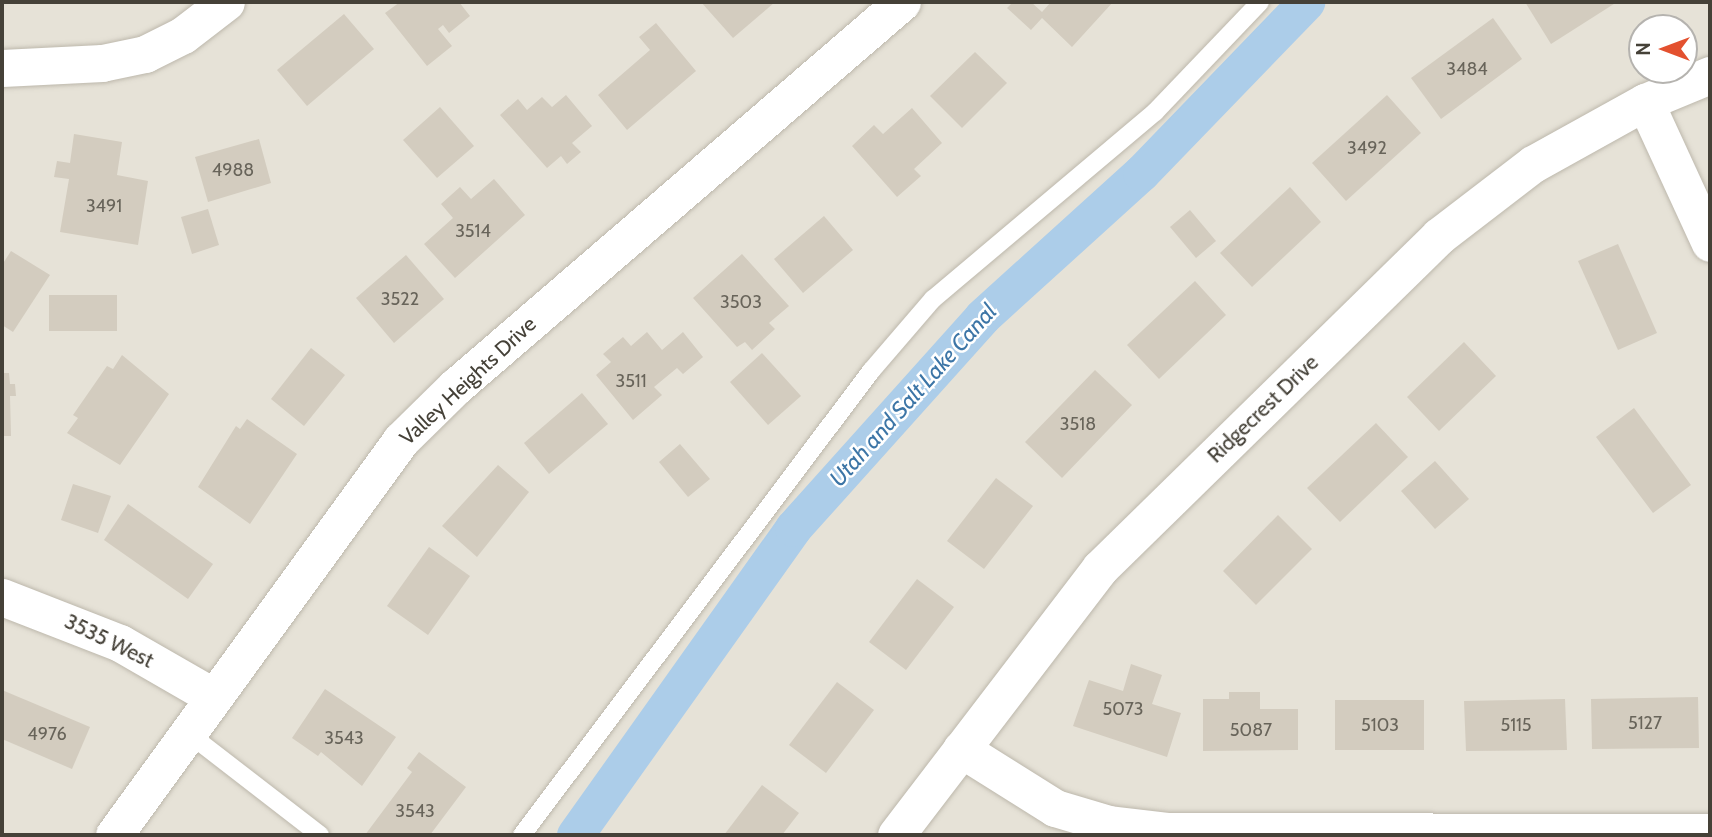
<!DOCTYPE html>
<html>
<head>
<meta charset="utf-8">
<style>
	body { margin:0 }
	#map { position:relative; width:1712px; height:837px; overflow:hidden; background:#f3f0e9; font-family:Cabin,sans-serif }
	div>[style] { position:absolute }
	.residential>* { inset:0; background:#e6e2d7 }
	.canal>* { height:37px; margin:-18.5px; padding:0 18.5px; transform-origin:18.5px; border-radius:18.5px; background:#accde9 }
	.building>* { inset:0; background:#d3ccbf }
	.roads { filter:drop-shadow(0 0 2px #bdb8ac) drop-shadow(0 0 2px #bdb8ac) }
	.lane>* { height:18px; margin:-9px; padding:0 9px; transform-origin:9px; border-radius:9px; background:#fff }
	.street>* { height:37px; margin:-18.5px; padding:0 18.5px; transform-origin:18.5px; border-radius:18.5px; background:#fff }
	span { translate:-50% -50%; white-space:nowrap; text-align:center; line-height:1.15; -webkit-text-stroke:5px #fff; paint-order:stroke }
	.number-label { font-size:18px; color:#68645a }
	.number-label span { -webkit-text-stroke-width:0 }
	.street-label { font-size:21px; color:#454138 }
	.water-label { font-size:23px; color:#3c75a6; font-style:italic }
	.frame { position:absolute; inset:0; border:4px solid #454138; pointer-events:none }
	.north { position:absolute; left:1628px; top:14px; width:70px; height:70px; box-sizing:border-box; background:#fff; border:2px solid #b5b3af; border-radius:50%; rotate:270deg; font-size:19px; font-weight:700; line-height:28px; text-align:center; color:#454138 }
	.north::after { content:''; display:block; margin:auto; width:24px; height:32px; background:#e3512f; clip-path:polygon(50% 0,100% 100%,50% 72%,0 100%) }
</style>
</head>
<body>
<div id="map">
	<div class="residential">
		<div style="clip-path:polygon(evenodd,2px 2px,1710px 2px,1710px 835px,2px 835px,2px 2px,1642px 28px,1684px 28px,1684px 70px,1642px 70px,1642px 28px)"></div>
	</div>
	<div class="canal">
		<div style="left:575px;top:835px;width:377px;rotate:-54.6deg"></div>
		<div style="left:793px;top:528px;width:283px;rotate:-48.1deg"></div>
		<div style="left:982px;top:317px;width:215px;rotate:-42.2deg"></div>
		<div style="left:1141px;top:173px;width:238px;rotate:-46deg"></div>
	</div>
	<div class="building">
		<div style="clip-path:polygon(400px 2px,459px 2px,470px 16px,449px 33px,443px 25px,438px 29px,452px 46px,427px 66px,385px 13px)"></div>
		<div style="clip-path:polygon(701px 2px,775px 2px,733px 38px)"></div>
		<div style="clip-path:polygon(1013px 2px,1031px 2px,1042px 12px,1051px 2px,1113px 2px,1072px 47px,1042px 18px,1031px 30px,1007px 8px)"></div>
		<div style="clip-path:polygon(1525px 2px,1617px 2px,1551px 44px)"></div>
		<div style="clip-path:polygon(344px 14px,374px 49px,307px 106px,277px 70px)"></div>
		<div style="clip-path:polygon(1493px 18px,1522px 59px,1441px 119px,1411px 78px)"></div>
		<div style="clip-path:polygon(656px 23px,696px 71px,627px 130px,598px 95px,650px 50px,639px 37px)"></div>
		<div style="clip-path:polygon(975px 52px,1007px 83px,962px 128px,930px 96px)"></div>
		<div style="clip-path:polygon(566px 95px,592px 126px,572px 143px,581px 152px,567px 164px,561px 156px,547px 168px,500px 115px,518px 99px,527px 110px,542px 97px,552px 107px)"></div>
		<div style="clip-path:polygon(1387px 95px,1421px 133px,1346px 201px,1312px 163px)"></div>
		<div style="clip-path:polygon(440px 107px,474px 146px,437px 178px,403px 140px)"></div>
		<div style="clip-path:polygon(912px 108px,942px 143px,914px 169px,921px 176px,897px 197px,852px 146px,874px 125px,883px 134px)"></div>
		<div style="clip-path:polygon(74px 134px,122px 142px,117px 175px,148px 181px,138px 245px,60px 232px,69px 179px,54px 177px,57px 161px,70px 163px)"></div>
		<div style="clip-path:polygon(259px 139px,271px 183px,208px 202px,195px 157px)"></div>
		<div style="clip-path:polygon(494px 179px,525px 215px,455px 278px,424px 244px,453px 218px,441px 204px,460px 187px,471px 199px)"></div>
		<div style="clip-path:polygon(1290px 187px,1321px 222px,1252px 287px,1220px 253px)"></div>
		<div style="clip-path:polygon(208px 209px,219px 245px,192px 254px,181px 217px)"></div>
		<div style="clip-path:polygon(1190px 210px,1216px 241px,1196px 258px,1170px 227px)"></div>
		<div style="clip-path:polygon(824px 216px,853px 250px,803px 293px,774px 259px)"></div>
		<div style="clip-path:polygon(1618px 244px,1657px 333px,1618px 350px,1578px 261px)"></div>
		<div style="clip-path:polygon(11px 251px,50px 275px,13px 332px,2px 325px,2px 265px)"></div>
		<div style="clip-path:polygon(742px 254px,789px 306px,769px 323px,775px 329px,752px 350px,745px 342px,737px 347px,693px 298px)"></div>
		<div style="clip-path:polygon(406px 255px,444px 299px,394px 343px,356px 298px)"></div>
		<div style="clip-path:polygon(1195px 281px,1226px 315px,1159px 379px,1127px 345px)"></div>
		<div style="clip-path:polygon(49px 295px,117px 295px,117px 331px,49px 331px)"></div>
		<div style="clip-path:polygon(647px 332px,662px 350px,683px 332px,703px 357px,683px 374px,677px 368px,654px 387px,662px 395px,633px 420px,596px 375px,611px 362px,603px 354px,623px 337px,631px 346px)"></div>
		<div style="clip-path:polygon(1464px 342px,1496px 376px,1439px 431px,1407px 397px)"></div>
		<div style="clip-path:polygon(311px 348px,345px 375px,304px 426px,271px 399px)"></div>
		<div style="clip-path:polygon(762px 353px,801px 396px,768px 425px,730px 382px)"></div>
		<div style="clip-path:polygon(122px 355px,169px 394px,120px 465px,67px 433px,78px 418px,73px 415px,107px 366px,113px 369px)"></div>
		<div style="clip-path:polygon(1095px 370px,1132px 405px,1062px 478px,1025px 442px)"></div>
		<div style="clip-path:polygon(2px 373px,9px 373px,10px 384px,15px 384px,16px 396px,10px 396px,11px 436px,2px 436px)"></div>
		<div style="clip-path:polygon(582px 393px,608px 424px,549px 474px,524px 443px)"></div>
		<div style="clip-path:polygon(1634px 408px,1691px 485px,1653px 513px,1596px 437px)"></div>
		<div style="clip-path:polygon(247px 419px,297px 454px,250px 524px,198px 487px,236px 426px,240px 429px)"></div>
		<div style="clip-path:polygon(1376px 423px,1408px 457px,1340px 522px,1307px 488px)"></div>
		<div style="clip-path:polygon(680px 444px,710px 479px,688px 497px,659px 462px)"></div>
		<div style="clip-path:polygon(1435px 461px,1469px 499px,1435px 529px,1401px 491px)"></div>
		<div style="clip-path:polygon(498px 465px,529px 492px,477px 557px,442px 526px)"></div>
		<div style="clip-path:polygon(996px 478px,1033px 506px,984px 569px,947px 541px)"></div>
		<div style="clip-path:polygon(73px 484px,111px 496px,98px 533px,61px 520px)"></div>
		<div style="clip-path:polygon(128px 504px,213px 564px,188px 599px,104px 540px)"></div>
		<div style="clip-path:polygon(1278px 515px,1312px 549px,1256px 605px,1223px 571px)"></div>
		<div style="clip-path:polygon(429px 547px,470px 576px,428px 635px,387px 606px)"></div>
		<div style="clip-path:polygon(917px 579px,954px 607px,906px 670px,869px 642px)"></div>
		<div style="clip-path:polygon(1131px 664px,1162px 675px,1152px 704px,1181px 713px,1167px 757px,1073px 726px,1089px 680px,1123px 691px)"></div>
		<div style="clip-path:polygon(837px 682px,874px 710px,826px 773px,789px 745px)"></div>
		<div style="clip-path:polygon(325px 689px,396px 737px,362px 786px,321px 752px,318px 756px,292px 738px)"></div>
		<div style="clip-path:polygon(2px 690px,90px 727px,72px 769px,2px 739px)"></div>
		<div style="clip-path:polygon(1229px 692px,1260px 692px,1260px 709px,1298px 709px,1298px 750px,1203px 751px,1203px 699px,1229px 699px)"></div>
		<div style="clip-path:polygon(1698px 697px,1699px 748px,1592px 749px,1591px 699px)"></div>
		<div style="clip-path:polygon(1565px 699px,1567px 750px,1466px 751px,1464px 701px)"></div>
		<div style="clip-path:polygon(1335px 700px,1424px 700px,1424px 750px,1335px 750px)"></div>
		<div style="clip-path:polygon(419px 752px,466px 787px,430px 835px,365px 835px,412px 772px,407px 768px)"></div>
		<div style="clip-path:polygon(762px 785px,799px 813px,782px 835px,724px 835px)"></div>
	</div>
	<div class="roads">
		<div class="lane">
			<div style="left:188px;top:733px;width:167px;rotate:37.7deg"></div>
			<div style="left:522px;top:835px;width:581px;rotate:-53.05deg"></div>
			<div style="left:871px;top:371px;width:95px;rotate:-49.3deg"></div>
			<div style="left:933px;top:299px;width:290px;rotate:-40.1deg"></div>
			<div style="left:1155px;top:112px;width:152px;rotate:-46.3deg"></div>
		</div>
		<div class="street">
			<div style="left:2px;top:68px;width:100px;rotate:-2.9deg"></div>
			<div style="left:102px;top:63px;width:44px;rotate:-11.8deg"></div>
			<div style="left:145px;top:54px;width:42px;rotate:-26.6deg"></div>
			<div style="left:183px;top:35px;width:54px;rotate:-37.5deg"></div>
			<div style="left:1645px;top:102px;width:155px;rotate:65.3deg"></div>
			<div style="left:2px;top:597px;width:127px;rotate:21.3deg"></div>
			<div style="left:120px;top:643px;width:106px;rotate:29.9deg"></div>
			<div style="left:961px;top:749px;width:111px;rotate:32.1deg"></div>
			<div style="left:1055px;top:808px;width:56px;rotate:16.5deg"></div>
			<div style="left:1109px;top:824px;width:58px;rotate:6.9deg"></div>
			<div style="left:1167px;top:831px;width:543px;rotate:0.11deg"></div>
			<div style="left:114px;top:835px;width:488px;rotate:-54deg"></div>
			<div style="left:401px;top:440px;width:76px;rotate:-44.5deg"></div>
			<div style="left:455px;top:387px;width:590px;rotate:-40.74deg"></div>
			<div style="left:896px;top:835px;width:336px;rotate:-52.6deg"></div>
			<div style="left:1100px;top:568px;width:474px;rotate:-44.4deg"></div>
			<div style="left:1439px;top:236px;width:118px;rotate:-37.5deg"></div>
			<div style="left:1533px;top:164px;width:128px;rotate:-29deg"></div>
			<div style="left:1645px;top:102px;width:70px;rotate:-22.6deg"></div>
		</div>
	</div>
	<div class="number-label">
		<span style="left:1467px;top:69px">3484</span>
		<span style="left:1367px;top:148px">3492</span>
		<span style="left:233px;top:170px">4988</span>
		<span style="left:104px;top:206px">3491</span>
		<span style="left:473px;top:231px">3514</span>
		<span style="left:400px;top:299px">3522</span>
		<span style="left:741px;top:302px">3503</span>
		<span style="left:631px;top:381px">3511</span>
		<span style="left:1078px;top:424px">3518</span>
		<span style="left:1123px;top:709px">5073</span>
		<span style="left:1645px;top:723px">5127</span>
		<span style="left:1380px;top:725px">5103</span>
		<span style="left:1516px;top:725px">5115</span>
		<span style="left:1251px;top:730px">5087</span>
		<span style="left:47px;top:734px">4976</span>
		<span style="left:344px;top:738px">3543</span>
		<span style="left:415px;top:811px">3543</span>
	</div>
	<div class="street-label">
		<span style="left:468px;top:381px;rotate:-43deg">Valley Heights Drive</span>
		<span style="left:1263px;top:409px;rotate:-44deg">Ridgecrest Drive</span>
		<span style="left:109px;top:641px;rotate:26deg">3535 West</span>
	</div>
	<div class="water-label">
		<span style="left:913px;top:395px;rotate:-48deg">Utah and Salt Lake Canal</span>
	</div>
	<div class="frame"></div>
	<div class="north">N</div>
</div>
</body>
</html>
